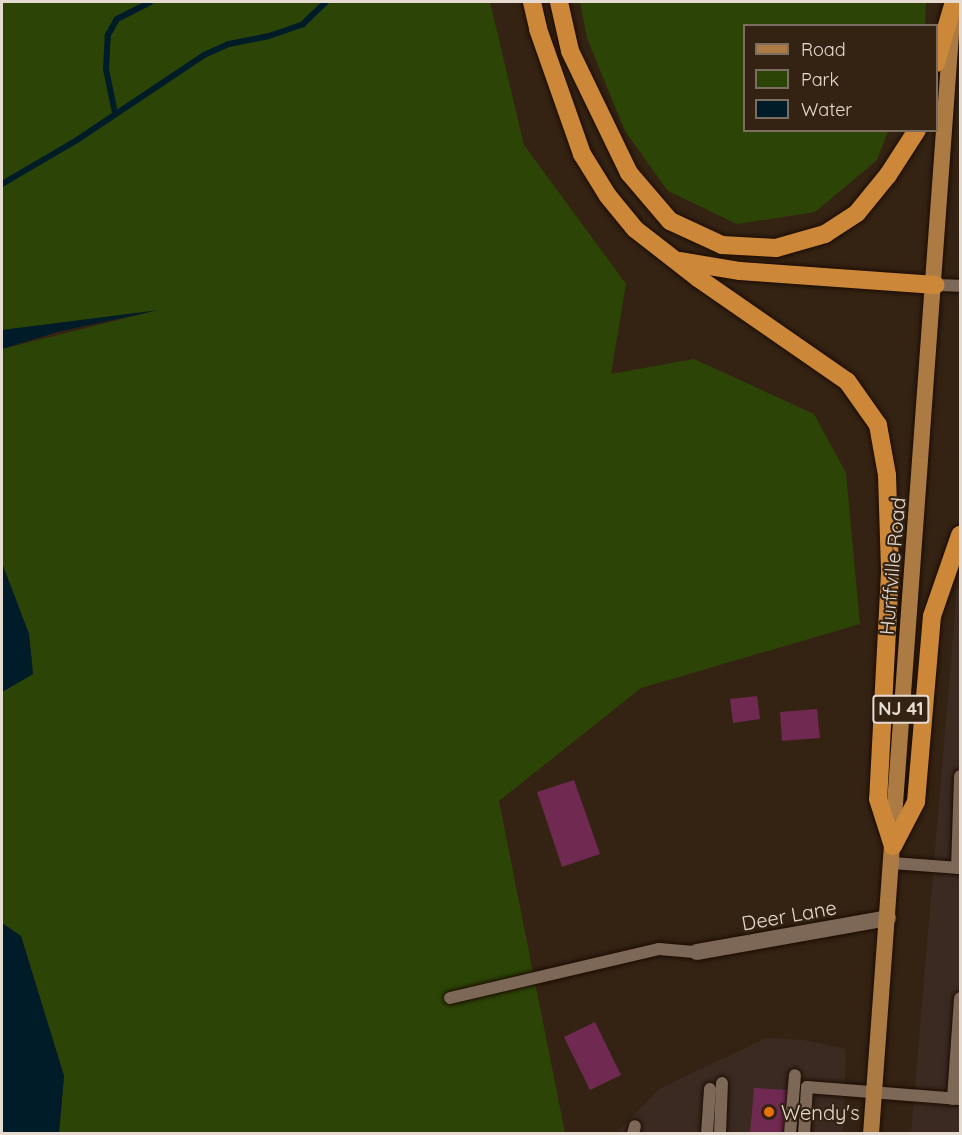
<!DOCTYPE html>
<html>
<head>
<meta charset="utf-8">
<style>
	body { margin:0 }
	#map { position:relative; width:962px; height:1135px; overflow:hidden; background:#342313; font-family:Quicksand,sans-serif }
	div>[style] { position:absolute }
	.commercial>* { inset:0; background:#3b2a21 }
	.green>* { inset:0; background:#2c4506 }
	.water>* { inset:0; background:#001c28 }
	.stream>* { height:6px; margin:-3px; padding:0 3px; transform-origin:3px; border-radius:3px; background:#001c28 }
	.building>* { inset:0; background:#702951 }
	.roads { filter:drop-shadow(0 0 2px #1b0c01) drop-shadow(0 0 2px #1b0c01) }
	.service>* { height:12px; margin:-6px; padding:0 6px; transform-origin:6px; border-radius:6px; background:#7d6857 }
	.minor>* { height:16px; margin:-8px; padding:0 8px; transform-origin:8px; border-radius:8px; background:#7d6857 }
	.primary>* { height:16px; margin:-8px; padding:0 8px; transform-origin:8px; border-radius:8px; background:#ac7b44 }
	.motorway>* { height:18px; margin:-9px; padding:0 9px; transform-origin:9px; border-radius:9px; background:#cc8838 }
	.dots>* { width:16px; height:16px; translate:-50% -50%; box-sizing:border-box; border:3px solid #342313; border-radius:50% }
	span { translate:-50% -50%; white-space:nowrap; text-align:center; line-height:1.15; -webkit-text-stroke:4.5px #342313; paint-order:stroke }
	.shield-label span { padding:2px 4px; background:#342313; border:2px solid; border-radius:4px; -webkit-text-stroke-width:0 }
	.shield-label { font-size:18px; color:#e6dbd1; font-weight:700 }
	.street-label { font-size:20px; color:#e6dbd1 }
	.poi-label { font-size:20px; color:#e6dbd1 }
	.left { translate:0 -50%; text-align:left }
	.frame { position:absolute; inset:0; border:3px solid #e6dbd1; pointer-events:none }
	.legend { position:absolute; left:743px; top:24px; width:195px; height:108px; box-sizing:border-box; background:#342313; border:2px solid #7b6d5f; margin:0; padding:8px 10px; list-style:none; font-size:18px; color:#e6dbd1 }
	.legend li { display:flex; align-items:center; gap:12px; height:30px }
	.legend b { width:30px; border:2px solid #7b6d5f }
</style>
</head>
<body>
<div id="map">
	<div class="commercial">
		<div style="clip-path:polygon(960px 584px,960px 1133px,911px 1134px,957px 590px)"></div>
		<div style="clip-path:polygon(766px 1038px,804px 1040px,846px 1049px,843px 1133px,615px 1134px,659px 1089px)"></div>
	</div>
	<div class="green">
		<div style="clip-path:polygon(2px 2px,490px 2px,524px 145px,626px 284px,611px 374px,694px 359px,814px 414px,846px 473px,860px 624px,641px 688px,499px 801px,565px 1133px,59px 1133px,64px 1076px,21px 936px,2px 923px,2px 692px,33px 674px,29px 634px,2px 563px,2px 349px,150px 312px,2px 330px)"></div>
		<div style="clip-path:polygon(580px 2px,926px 2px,925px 25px,744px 26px,744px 130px,888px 131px,877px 160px,815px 212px,737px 224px,668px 191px,625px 131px,587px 38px)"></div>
	</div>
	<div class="water">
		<div style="clip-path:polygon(159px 310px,57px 332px,2px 349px,2px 330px)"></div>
		<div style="clip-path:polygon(2px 563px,29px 634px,33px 674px,2px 692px)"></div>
		<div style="clip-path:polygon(2px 923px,21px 936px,64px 1076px,59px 1133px,2px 1133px)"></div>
	</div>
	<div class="stream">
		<div style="left:115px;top:113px;width:45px;rotate:-101.6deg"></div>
		<div style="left:106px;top:69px;width:34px;rotate:-87deg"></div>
		<div style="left:108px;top:35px;width:18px;rotate:-61deg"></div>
		<div style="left:117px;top:19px;width:37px;rotate:-27deg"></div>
		<div style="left:2px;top:184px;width:87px;rotate:-30.4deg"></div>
		<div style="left:77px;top:140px;width:153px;rotate:-33.8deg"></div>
		<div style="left:204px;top:55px;width:27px;rotate:-24deg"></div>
		<div style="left:229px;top:44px;width:41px;rotate:-11.3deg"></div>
		<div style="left:269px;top:36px;width:36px;rotate:-19deg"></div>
		<div style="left:303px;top:24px;width:32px;rotate:-44deg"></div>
	</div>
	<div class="building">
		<div style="clip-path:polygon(757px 696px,760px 719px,733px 723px,730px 699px)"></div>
		<div style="clip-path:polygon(817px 709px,820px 738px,782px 741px,780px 712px)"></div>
		<div style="clip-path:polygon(574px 780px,600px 854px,562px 867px,537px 792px)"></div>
		<div style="clip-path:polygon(595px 1022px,621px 1075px,590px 1090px,564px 1037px)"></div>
		<div style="clip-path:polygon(754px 1088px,789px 1090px,786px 1134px,750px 1134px)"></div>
	</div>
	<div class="roads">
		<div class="service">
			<div style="left:935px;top:285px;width:25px;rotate:2deg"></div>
			<div style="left:892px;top:863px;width:68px;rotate:4.2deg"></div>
			<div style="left:957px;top:868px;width:92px;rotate:-88.1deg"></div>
			<div style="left:450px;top:998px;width:215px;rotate:-13.2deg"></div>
			<div style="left:659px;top:949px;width:38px;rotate:5deg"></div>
			<div style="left:953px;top:1099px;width:101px;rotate:-86deg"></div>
			<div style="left:633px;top:1134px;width:8px;rotate:-76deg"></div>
			<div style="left:707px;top:1134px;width:45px;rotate:-86.2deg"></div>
			<div style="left:720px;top:1134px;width:51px;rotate:-87.8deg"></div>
			<div style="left:790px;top:1134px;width:59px;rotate:-85.2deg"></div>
			<div style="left:804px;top:1134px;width:47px;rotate:-86.3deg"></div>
			<div style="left:807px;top:1087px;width:153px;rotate:4.5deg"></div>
		</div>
		<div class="minor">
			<div style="left:697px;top:952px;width:194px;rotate:-10.1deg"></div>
		</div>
		<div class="primary">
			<div style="left:871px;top:1134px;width:1116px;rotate:-85.84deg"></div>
		</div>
		<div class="motorway">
			<div style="left:532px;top:2px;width:28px;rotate:77deg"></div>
			<div style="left:538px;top:29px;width:133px;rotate:70.6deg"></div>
			<div style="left:582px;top:154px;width:49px;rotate:58.2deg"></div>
			<div style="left:608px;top:196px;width:43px;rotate:50.7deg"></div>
			<div style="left:635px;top:229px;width:80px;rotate:37.9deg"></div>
			<div style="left:698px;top:278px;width:181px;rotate:34.7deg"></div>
			<div style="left:847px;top:381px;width:54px;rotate:54.8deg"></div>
			<div style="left:878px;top:425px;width:51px;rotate:79.8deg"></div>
			<div style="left:887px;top:475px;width:98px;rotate:88.2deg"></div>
			<div style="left:890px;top:573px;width:226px;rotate:93deg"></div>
			<div style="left:878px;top:799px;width:49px;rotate:72.3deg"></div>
			<div style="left:559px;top:2px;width:50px;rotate:77.3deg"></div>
			<div style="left:570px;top:51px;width:136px;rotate:64.2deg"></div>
			<div style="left:629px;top:173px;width:63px;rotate:49.5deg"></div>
			<div style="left:670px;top:221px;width:57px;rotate:24.8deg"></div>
			<div style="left:722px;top:245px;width:54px;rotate:3.2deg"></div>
			<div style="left:776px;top:248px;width:51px;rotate:-15.9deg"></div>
			<div style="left:825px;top:234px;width:38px;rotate:-33deg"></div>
			<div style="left:857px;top:213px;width:49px;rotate:-50.8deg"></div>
			<div style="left:888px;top:175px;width:54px;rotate:-57.2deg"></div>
			<div style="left:936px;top:63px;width:60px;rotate:-73.7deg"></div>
			<div style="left:679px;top:261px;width:62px;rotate:9.3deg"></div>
			<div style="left:740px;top:271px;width:196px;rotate:4.1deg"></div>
			<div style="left:893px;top:846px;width:50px;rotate:-62.4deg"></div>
			<div style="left:916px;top:802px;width:187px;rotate:-85.1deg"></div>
			<div style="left:932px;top:616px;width:86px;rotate:-70.9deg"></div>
		</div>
	</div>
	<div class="dots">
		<div style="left:769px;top:1112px;background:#e8710a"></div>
	</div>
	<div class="shield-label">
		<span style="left:901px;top:709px">NJ 41</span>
	</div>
	<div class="street-label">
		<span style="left:892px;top:566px;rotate:-85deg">Hurffville Road</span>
		<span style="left:789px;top:915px;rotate:-10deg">Deer Lane</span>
	</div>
	<div class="poi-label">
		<span class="left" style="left:781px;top:1112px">Wendy's</span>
	</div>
	<div class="frame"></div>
	<ul class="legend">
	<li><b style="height:8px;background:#ac7b44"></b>Road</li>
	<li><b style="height:16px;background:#2c4506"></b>Park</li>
	<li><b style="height:16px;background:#001c28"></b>Water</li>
	</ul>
</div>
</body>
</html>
